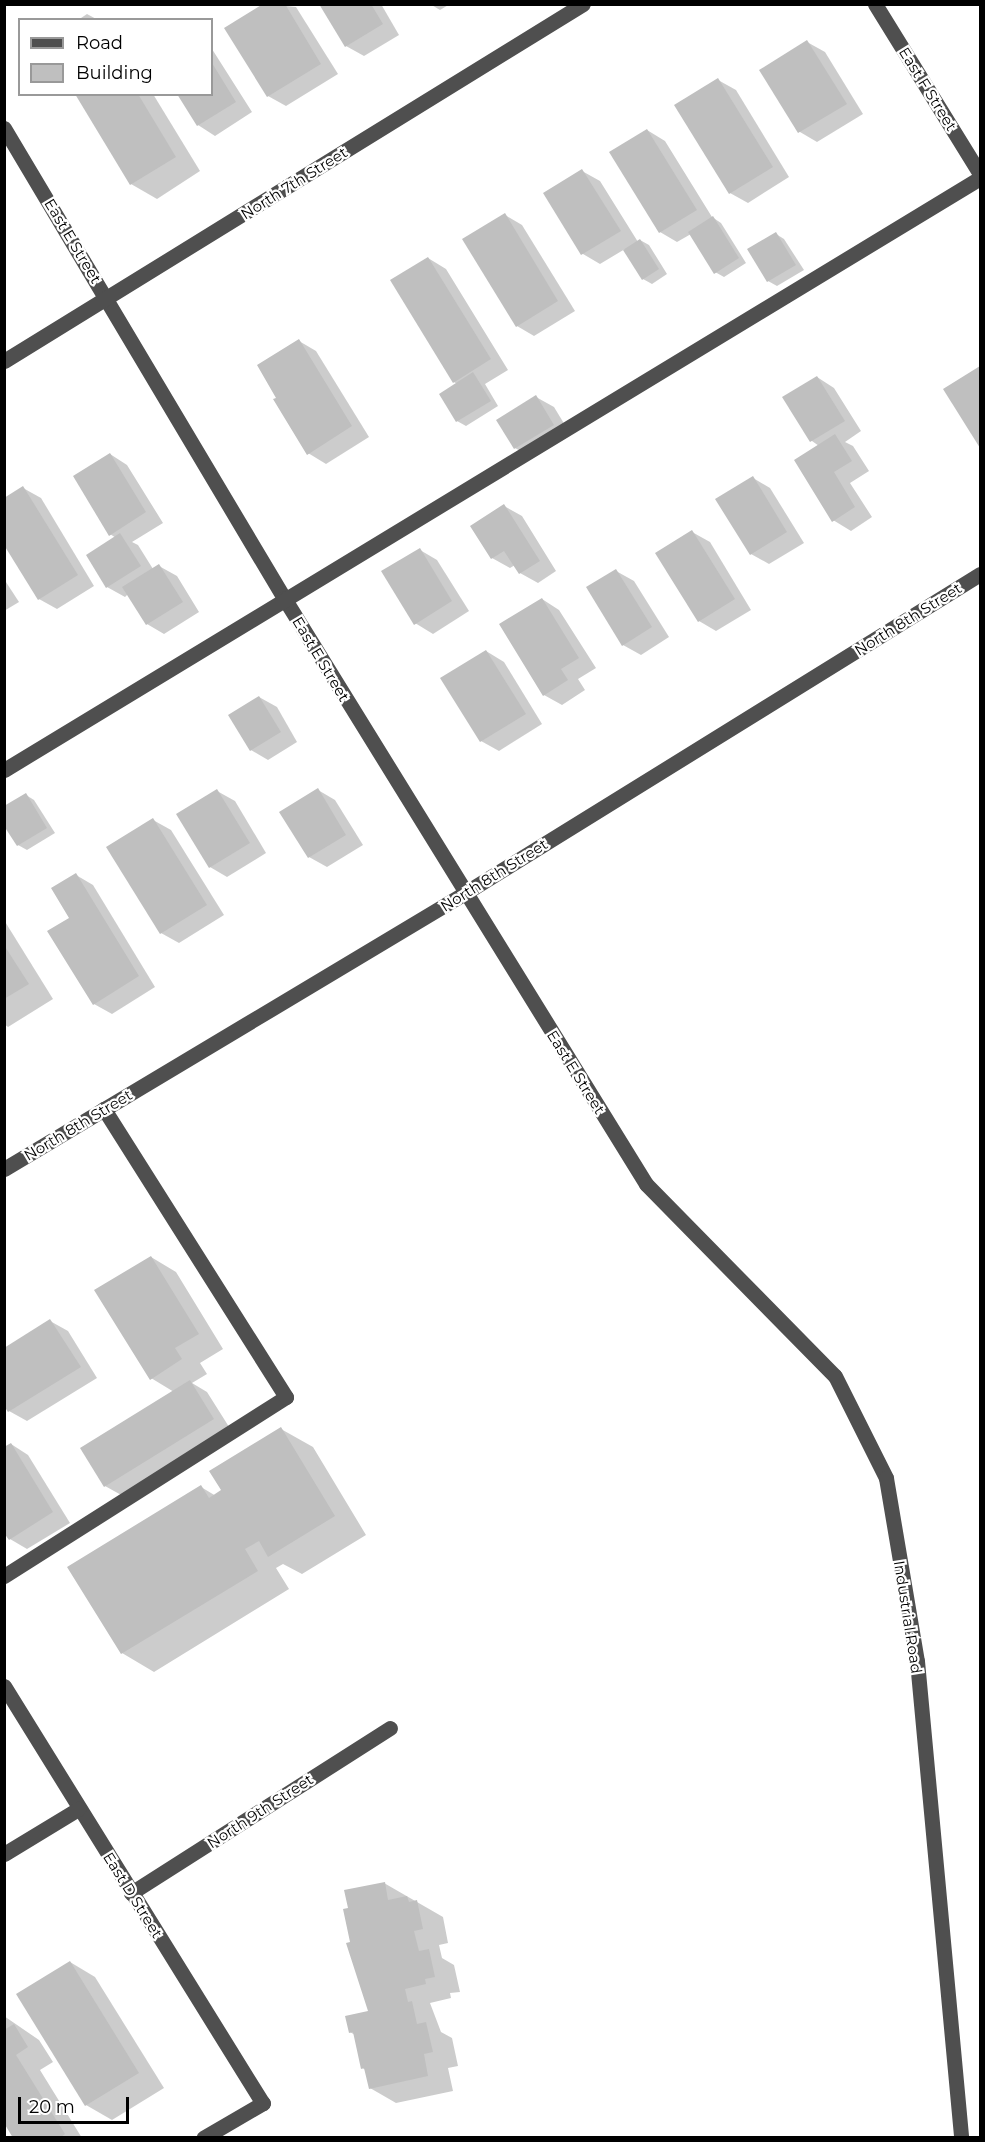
<!DOCTYPE html>
<html>
<head>
<meta charset="utf-8">
<style>
	body { margin:0 }
	#map { position:relative; width:985px; height:2142px; overflow:hidden; background:#fff; font-family:Montserrat,sans-serif }
	div>[style] { position:absolute }
	.shadow>* { inset:0; background:#0003 }
	.building>* { inset:0; background:#bfbfbf }
	.minor>* { height:15px; margin:-7.5px; padding:0 7.5px; transform-origin:7.5px; border-radius:7.5px; background:#4f4f4f }
	span { translate:-50% -50%; white-space:nowrap; text-align:center; line-height:1.15; -webkit-text-stroke:4.5px #fff; paint-order:stroke }
	.street-label { font-size:15px; color:#000 }
	.frame { position:absolute; inset:0; border:6px solid #000; pointer-events:none }
	.legend { position:absolute; left:18px; top:18px; width:195px; height:78px; box-sizing:border-box; background:#fff; border:2px solid #999; margin:0; padding:8px 10px; list-style:none; font-size:18px; color:#000 }
	.legend li { display:flex; align-items:center; gap:12px; height:30px }
	.legend b { width:30px; border:2px solid #999 }
	.scale { position:absolute; left:18px; top:2097px; width:111px; height:27px; box-sizing:border-box; border:3px solid #000; border-top:0; padding-left:8px; font-size:18px; line-height:21px; white-space:nowrap; color:#000; -webkit-text-stroke:4px #fff; paint-order:stroke }
</style>
</head>
<body>
<div id="map">
	<div class="shadow">
		<div style="clip-path:polygon(266px 4px,296px 7px,338px 74px,286px 106px,268px 96px)"></div>
		<div style="clip-path:polygon(320px 4px,381px 4px,399px 35px,364px 56px,346px 46px)"></div>
		<div style="clip-path:polygon(430px 4px,450px 4px,440px 10px)"></div>
		<div style="clip-path:polygon(87px 14px,98px 20px,78px 20px)"></div>
		<div style="clip-path:polygon(807px 42px,825px 52px,863px 114px,817px 142px,800px 132px,761px 71px)"></div>
		<div style="clip-path:polygon(212px 49px,252px 112px,215px 136px,198px 125px,212px 94px)"></div>
		<div style="clip-path:polygon(718px 80px,736px 90px,789px 177px,748px 203px,730px 193px)"></div>
		<div style="clip-path:polygon(76px 94px,153px 94px,200px 171px,157px 199px,131px 184px)"></div>
		<div style="clip-path:polygon(647px 130px,665px 141px,712px 217px,721px 223px,746px 263px,724px 277px,715px 272px,691px 234px,677px 242px,660px 232px)"></div>
		<div style="clip-path:polygon(582px 171px,600px 181px,638px 242px,640px 240px,649px 245px,667px 274px,652px 284px,643px 279px,625px 249px,600px 264px,583px 254px,545px 194px)"></div>
		<div style="clip-path:polygon(505px 215px,522px 225px,575px 311px,534px 336px,517px 326px)"></div>
		<div style="clip-path:polygon(776px 234px,784px 239px,804px 270px,777px 286px,768px 281px)"></div>
		<div style="clip-path:polygon(428px 258px,446px 269px,508px 370px,485px 384px,498px 406px,466px 426px,457px 421px,441px 394px,457px 384px,454px 382px)"></div>
		<div style="clip-path:polygon(299px 341px,316px 351px,369px 437px,326px 464px,308px 453px,278px 398px)"></div>
		<div style="clip-path:polygon(980px 368px,980px 446px,946px 390px)"></div>
		<div style="clip-path:polygon(817px 377px,834px 388px,861px 431px,845px 442px,853px 446px,869px 471px,850px 483px,872px 517px,851px 531px,833px 520px,819px 446px,812px 441px,784px 397px)"></div>
		<div style="clip-path:polygon(536px 397px,554px 407px,571px 435px,533px 458px,515px 448px)"></div>
		<div style="clip-path:polygon(110px 454px,127px 465px,163px 523px,132px 542px,138px 545px,153px 569px,159px 566px,177px 576px,199px 612px,164px 634px,147px 624px,128px 594px,125px 597px,107px 587px,116px 538px,110px 534px)"></div>
		<div style="clip-path:polygon(753px 478px,770px 488px,804px 543px,769px 564px,751px 554px)"></div>
		<div style="clip-path:polygon(23px 488px,41px 498px,94px 586px,57px 609px,39px 599px)"></div>
		<div style="clip-path:polygon(504px 506px,522px 516px,556px 571px,538px 583px,520px 573px,515px 565px,510px 568px,492px 558px)"></div>
		<div style="clip-path:polygon(692px 532px,710px 542px,751px 610px,716px 631px,699px 621px)"></div>
		<div style="clip-path:polygon(420px 550px,437px 560px,469px 611px,433px 634px,415px 623px)"></div>
		<div style="clip-path:polygon(616px 571px,634px 581px,669px 637px,641px 655px,623px 645px)"></div>
		<div style="clip-path:polygon(4px 579px,19px 602px,4px 611px)"></div>
		<div style="clip-path:polygon(542px 599px,559px 610px,596px 668px,578px 679px,585px 690px,562px 705px,544px 695px)"></div>
		<div style="clip-path:polygon(486px 651px,504px 662px,542px 724px,499px 751px,481px 741px)"></div>
		<div style="clip-path:polygon(259px 697px,277px 707px,297px 742px,268px 760px,251px 750px)"></div>
		<div style="clip-path:polygon(318px 790px,335px 800px,363px 845px,327px 867px,309px 857px,281px 812px)"></div>
		<div style="clip-path:polygon(217px 791px,235px 801px,266px 853px,227px 877px,210px 867px)"></div>
		<div style="clip-path:polygon(26px 795px,34px 800px,55px 833px,27px 850px,18px 845px)"></div>
		<div style="clip-path:polygon(153px 820px,171px 830px,224px 915px,179px 943px,161px 933px)"></div>
		<div style="clip-path:polygon(76px 875px,93px 885px,155px 987px,112px 1014px,94px 1004px)"></div>
		<div style="clip-path:polygon(4px 920px,53px 999px,8px 1027px,4px 1024px)"></div>
		<div style="clip-path:polygon(151px 1257px,176px 1272px,223px 1349px,200px 1363px,207px 1374px,192px 1383px,207px 1392px,231px 1430px,123px 1496px,105px 1486px,174px 1392px,151px 1378px)"></div>
		<div style="clip-path:polygon(50px 1321px,68px 1331px,97px 1378px,27px 1421px,9px 1411px)"></div>
		<div style="clip-path:polygon(281px 1429px,313px 1447px,366px 1535px,302px 1574px,283px 1564px,276px 1568px,289px 1589px,154px 1672px,122px 1653px,69px 1567px,201px 1487px,216px 1496px)"></div>
		<div style="clip-path:polygon(11px 1444px,28px 1455px,70px 1523px,27px 1549px,10px 1539px)"></div>
		<div style="clip-path:polygon(384px 1883px,443px 1917px,448px 1943px,439px 1945px,442px 1958px,454px 1965px,460px 1992px,450px 1993px,451px 1998px,430px 2003px,441px 2032px,452px 2038px,458px 2066px,448px 2068px,453px 2091px,396px 2103px,370px 2088px,366px 2070px,362px 2068px,355px 2035px,350px 2032px,370px 2012px,352px 1943px)"></div>
		<div style="clip-path:polygon(70px 1962px,95px 1977px,164px 2088px,112px 2120px,86px 2105px)"></div>
		<div style="clip-path:polygon(4px 2016px,39px 2040px,53px 2062px,40px 2070px,82px 2138px,15px 2138px,4px 2120px)"></div>
	</div>
	<div class="building">
		<div style="clip-path:polygon(263px 4px,285px 4px,321px 64px,267px 97px,224px 28px)"></div>
		<div style="clip-path:polygon(319px 4px,371px 4px,383px 24px,345px 47px)"></div>
		<div style="clip-path:polygon(807px 40px,847px 104px,798px 133px,759px 70px)"></div>
		<div style="clip-path:polygon(212px 63px,236px 102px,197px 126px,177px 94px,212px 94px)"></div>
		<div style="clip-path:polygon(718px 78px,773px 167px,729px 194px,674px 105px)"></div>
		<div style="clip-path:polygon(75px 94px,138px 94px,176px 157px,130px 185px)"></div>
		<div style="clip-path:polygon(647px 129px,697px 210px,659px 233px,609px 152px)"></div>
		<div style="clip-path:polygon(582px 169px,621px 231px,581px 255px,543px 193px)"></div>
		<div style="clip-path:polygon(505px 213px,558px 301px,516px 327px,462px 239px)"></div>
		<div style="clip-path:polygon(713px 216px,739px 258px,714px 274px,688px 232px)"></div>
		<div style="clip-path:polygon(776px 232px,796px 265px,767px 282px,747px 249px)"></div>
		<div style="clip-path:polygon(640px 239px,659px 269px,642px 280px,623px 250px)"></div>
		<div style="clip-path:polygon(428px 257px,491px 359px,453px 383px,390px 280px)"></div>
		<div style="clip-path:polygon(299px 339px,352px 426px,307px 455px,273px 399px,276px 398px,257px 365px)"></div>
		<div style="clip-path:polygon(980px 366px,980px 448px,943px 389px)"></div>
		<div style="clip-path:polygon(473px 372px,491px 401px,456px 422px,439px 394px)"></div>
		<div style="clip-path:polygon(817px 376px,845px 421px,810px 442px,782px 397px)"></div>
		<div style="clip-path:polygon(536px 395px,554px 425px,514px 449px,496px 420px)"></div>
		<div style="clip-path:polygon(835px 434px,852px 461px,834px 472px,855px 507px,832px 522px,794px 460px)"></div>
		<div style="clip-path:polygon(110px 453px,146px 512px,109px 536px,73px 476px)"></div>
		<div style="clip-path:polygon(753px 476px,787px 532px,750px 555px,715px 499px)"></div>
		<div style="clip-path:polygon(23px 486px,78px 575px,38px 600px,4px 545px,4px 498px)"></div>
		<div style="clip-path:polygon(504px 504px,540px 561px,519px 574px,504px 551px,491px 559px,470px 526px)"></div>
		<div style="clip-path:polygon(692px 530px,735px 599px,698px 622px,655px 553px)"></div>
		<div style="clip-path:polygon(120px 533px,141px 566px,106px 588px,86px 555px)"></div>
		<div style="clip-path:polygon(420px 548px,452px 601px,414px 625px,381px 571px)"></div>
		<div style="clip-path:polygon(159px 564px,183px 602px,146px 625px,122px 587px)"></div>
		<div style="clip-path:polygon(616px 569px,652px 627px,622px 646px,586px 587px)"></div>
		<div style="clip-path:polygon(542px 598px,579px 658px,561px 669px,568px 680px,543px 696px,499px 624px)"></div>
		<div style="clip-path:polygon(486px 650px,526px 714px,480px 742px,440px 678px)"></div>
		<div style="clip-path:polygon(259px 696px,281px 732px,250px 751px,228px 715px)"></div>
		<div style="clip-path:polygon(318px 788px,346px 835px,308px 858px,279px 812px)"></div>
		<div style="clip-path:polygon(217px 789px,250px 843px,209px 868px,176px 814px)"></div>
		<div style="clip-path:polygon(26px 793px,47px 828px,17px 846px,4px 826px,4px 806px)"></div>
		<div style="clip-path:polygon(153px 818px,207px 905px,160px 934px,106px 847px)"></div>
		<div style="clip-path:polygon(76px 873px,139px 976px,93px 1005px,47px 931px,69px 918px,51px 888px)"></div>
		<div style="clip-path:polygon(4px 945px,29px 984px,4px 999px)"></div>
		<div style="clip-path:polygon(151px 1256px,199px 1334px,175px 1348px,182px 1359px,150px 1380px,94px 1290px)"></div>
		<div style="clip-path:polygon(50px 1319px,81px 1367px,8px 1412px,4px 1406px,4px 1348px)"></div>
		<div style="clip-path:polygon(190px 1380px,214px 1419px,104px 1487px,80px 1448px)"></div>
		<div style="clip-path:polygon(281px 1427px,335px 1516px,268px 1557px,259px 1541px,245px 1549px,258px 1571px,121px 1654px,67px 1567px,201px 1485px,209px 1498px,221px 1490px,209px 1471px)"></div>
		<div style="clip-path:polygon(11px 1443px,53px 1512px,9px 1540px,4px 1533px,4px 1447px)"></div>
		<div style="clip-path:polygon(385px 1882px,388px 1900px,407px 1896px,409px 1902px,417px 1900px,423px 1929px,414px 1931px,419px 1951px,429px 1949px,435px 1977px,425px 1979px,426px 1984px,405px 1989px,408px 2002px,412px 2001px,417px 2024px,426px 2022px,433px 2052px,424px 2054px,428px 2076px,369px 2089px,364px 2068px,361px 2069px,353px 2032px,349px 2033px,345px 2016px,368px 2011px,346px 1943px,350px 1942px,343px 1909px,348px 1908px,344px 1890px)"></div>
		<div style="clip-path:polygon(70px 1961px,139px 2073px,85px 2106px,16px 1994px)"></div>
		<div style="clip-path:polygon(14px 2024px,28px 2047px,16px 2055px,65px 2134px,60px 2138px,13px 2138px,4px 2123px,4px 2030px)"></div>
	</div>
	<div class="minor">
		<div style="left:875px;top:4px;width:200px;rotate:58.3deg"></div>
		<div style="left:4px;top:128px;width:547px;rotate:59.22deg"></div>
		<div style="left:284px;top:598px;width:689px;rotate:58.29deg"></div>
		<div style="left:646px;top:1184px;width:269px;rotate:45.5deg"></div>
		<div style="left:835px;top:1376px;width:114px;rotate:63.4deg"></div>
		<div style="left:886px;top:1478px;width:186px;rotate:80.4deg"></div>
		<div style="left:917px;top:1661px;width:479px;rotate:84.7deg"></div>
		<div style="left:4px;top:361px;width:680px;rotate:-31.66deg"></div>
		<div style="left:4px;top:770px;width:1142px;rotate:-31.24deg"></div>
		<div style="left:4px;top:1169px;width:537px;rotate:-30.91deg"></div>
		<div style="left:465px;top:893px;width:606px;rotate:-31.77deg"></div>
		<div style="left:4px;top:1576px;width:334px;rotate:-32.4deg"></div>
		<div style="left:286px;top:1397px;width:341px;rotate:-122.3deg"></div>
		<div style="left:4px;top:1686px;width:491px;rotate:58.2deg"></div>
		<div style="left:263px;top:2103px;width:69px;rotate:149.7deg"></div>
		<div style="left:4px;top:1854px;width:87px;rotate:-31.3deg"></div>
		<div style="left:131px;top:1893px;width:307px;rotate:-32.5deg"></div>
	</div>
	<div class="street-label">
		<span style="left:928px;top:89px;rotate:58deg">East F Street</span>
		<span style="left:294px;top:183px;rotate:-32deg">North 7th Street</span>
		<span style="left:73px;top:241px;rotate:59deg">East E Street</span>
		<span style="left:908px;top:619px;rotate:-32deg">North 8th Street</span>
		<span style="left:321px;top:659px;rotate:59deg">East E Street</span>
		<span style="left:494px;top:875px;rotate:-32deg">North 8th Street</span>
		<span style="left:576px;top:1072px;rotate:58deg">East E Street</span>
		<span style="left:78px;top:1125px;rotate:-31deg">North 8th Street</span>
		<span style="left:908px;top:1617px;rotate:81deg">Industrial Road</span>
		<span style="left:260px;top:1811px;rotate:-33deg">North 9th Street</span>
		<span style="left:133px;top:1895px;rotate:58deg">East D Street</span>
	</div>
	<div class="frame"></div>
	<ul class="legend">
	<li><b style="height:8px;background:#4f4f4f"></b>Road</li>
	<li><b style="height:16px;background:#bfbfbf"></b>Building</li>
	</ul>
	<div class="scale">20 m</div>
</div>
</body>
</html>
